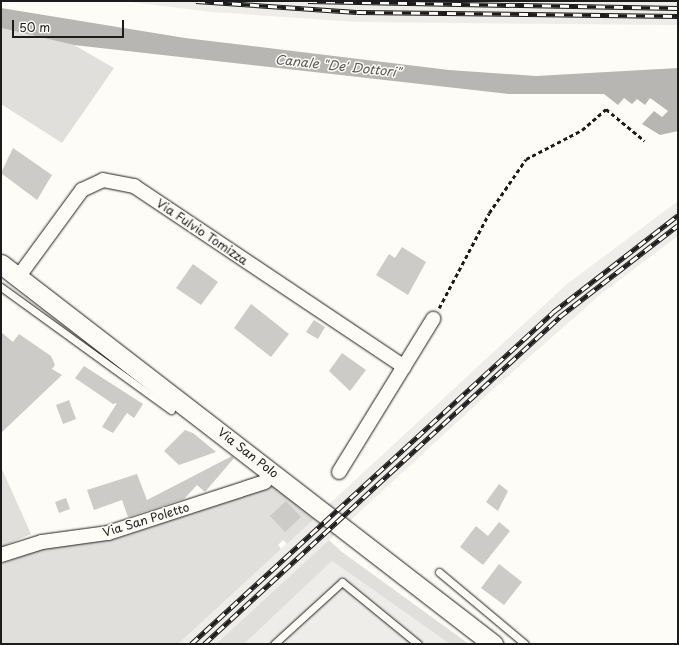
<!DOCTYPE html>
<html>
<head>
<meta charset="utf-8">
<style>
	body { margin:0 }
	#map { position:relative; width:679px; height:645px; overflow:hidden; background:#fdfcf7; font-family:"Playpen Sans",sans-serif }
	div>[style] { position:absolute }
	.built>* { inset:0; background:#eeede9 }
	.green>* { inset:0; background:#e0dfdb }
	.water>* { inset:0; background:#b7b6b2 }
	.building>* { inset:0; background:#cccbc8 }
	.path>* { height:2.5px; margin-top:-1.25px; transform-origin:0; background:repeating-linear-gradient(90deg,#1c1c1c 0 4px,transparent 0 7px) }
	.roads { filter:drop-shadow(0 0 1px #1c1c1c) drop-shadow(0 0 1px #1c1c1c) }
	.lane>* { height:7px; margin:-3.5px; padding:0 3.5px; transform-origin:3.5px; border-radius:3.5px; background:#fdfcf7 }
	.street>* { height:14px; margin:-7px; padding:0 7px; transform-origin:7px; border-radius:7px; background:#fdfcf7 }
	.secondary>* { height:19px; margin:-9.5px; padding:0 9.5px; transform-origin:9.5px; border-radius:9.5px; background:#fdfcf7 }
	.rail>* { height:4.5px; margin-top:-2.25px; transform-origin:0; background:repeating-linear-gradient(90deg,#fdfcf7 0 9px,#1c1c1c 0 18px); box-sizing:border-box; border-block:1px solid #1c1c1c }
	span { translate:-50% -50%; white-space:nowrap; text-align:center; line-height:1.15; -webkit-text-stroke:3px #fdfcf7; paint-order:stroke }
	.street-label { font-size:12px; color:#1c1c1c }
	.water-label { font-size:13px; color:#5a5a58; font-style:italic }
	.frame { position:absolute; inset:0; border:2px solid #1c1c1c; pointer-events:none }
	.scale { position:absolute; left:12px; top:20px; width:112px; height:18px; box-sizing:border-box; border:2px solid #1c1c1c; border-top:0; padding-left:5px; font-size:12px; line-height:14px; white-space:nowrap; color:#1c1c1c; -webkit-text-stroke:3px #fdfcf7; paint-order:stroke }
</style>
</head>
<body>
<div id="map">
	<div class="built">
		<div style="clip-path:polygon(122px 1px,678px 1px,678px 25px,357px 22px,212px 12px)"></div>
		<div style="clip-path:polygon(678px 201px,678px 236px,602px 293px,491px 391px,216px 644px,178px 644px,567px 284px)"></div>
		<div style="clip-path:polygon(332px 561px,450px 644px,244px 644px)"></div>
	</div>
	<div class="green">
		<div style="clip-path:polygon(1px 28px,74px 45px,114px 68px,62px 143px,1px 104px)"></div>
		<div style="clip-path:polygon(1px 467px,31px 534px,1px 547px)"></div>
		<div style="clip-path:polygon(274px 486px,314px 519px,287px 544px,283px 540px,278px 545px,281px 549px,178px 644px,1px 644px,1px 564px,39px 549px,115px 539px)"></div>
		<div style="clip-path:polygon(329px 540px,342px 552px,469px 644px,450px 644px,332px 561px,244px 644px,216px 644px)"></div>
	</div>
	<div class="water">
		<div style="clip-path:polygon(1px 8px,185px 38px,449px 70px,536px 76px,678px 68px,678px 131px,660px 135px,642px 124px,654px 111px,662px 117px,668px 111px,650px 98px,645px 105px,637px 99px,632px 104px,624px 98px,618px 105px,604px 94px,509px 94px,74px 45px,1px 28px)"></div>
	</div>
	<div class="building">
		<div style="clip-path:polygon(13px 148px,52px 175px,37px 200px,1px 173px)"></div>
		<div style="clip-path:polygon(402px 247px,426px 262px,408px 295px,376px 275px,389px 254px,395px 258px)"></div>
		<div style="clip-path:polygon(193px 264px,218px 282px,201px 305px,176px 288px)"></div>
		<div style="clip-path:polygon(251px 304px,289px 334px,271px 357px,234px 328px)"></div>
		<div style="clip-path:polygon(314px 320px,325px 327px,318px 339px,306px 332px)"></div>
		<div style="clip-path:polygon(1px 332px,13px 342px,19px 334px,51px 356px,55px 365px,52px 369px,62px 375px,1px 433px)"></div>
		<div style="clip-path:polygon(342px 353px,366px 370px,350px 391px,329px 371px)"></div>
		<div style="clip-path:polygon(84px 366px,143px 404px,134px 418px,127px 413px,113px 433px,102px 427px,117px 403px,113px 404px,75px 378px)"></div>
		<div style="clip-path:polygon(69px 400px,76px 419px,63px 424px,56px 405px)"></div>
		<div style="clip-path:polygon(185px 430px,193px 433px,216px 452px,179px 465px,164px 451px)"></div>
		<div style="clip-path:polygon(232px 456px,234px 458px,205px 492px,197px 485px,184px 499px,128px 517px,122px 500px,94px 510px,87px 490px,137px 474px,147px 500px)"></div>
		<div style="clip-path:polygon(499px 484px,508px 491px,498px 511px,486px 502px)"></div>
		<div style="clip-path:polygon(66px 498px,70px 509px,59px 513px,55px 502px)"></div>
		<div style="clip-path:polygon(286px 501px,301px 517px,285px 532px,270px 516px)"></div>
		<div style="clip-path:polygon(499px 522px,510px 531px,483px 565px,460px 547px,476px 526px,488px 536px)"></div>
		<div style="clip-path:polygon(499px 564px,522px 582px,504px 605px,481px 588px)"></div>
	</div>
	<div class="path">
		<div style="left:439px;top:308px;width:107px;rotate:-62.2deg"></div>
		<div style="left:489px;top:213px;width:65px;rotate:-55.6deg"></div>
		<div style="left:526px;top:159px;width:63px;rotate:-27.4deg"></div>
		<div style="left:582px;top:130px;width:32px;rotate:-41deg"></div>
		<div style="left:606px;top:109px;width:50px;rotate:39.4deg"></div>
	</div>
	<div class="roads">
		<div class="lane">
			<div style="left:1px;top:287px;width:210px;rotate:35.9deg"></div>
			<div style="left:439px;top:572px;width:112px;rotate:39.9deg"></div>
			<div style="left:274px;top:644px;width:92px;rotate:-42.4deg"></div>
			<div style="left:342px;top:582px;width:98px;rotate:39.2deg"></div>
		</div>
		<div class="street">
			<div style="left:19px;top:276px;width:107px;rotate:-53.8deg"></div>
			<div style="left:82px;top:190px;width:23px;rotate:-25deg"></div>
			<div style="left:103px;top:180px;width:32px;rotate:11deg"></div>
			<div style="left:134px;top:186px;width:325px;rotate:33.8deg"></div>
			<div style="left:339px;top:472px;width:180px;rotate:-58.4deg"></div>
			<div style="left:1px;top:555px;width:43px;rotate:-17.6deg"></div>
			<div style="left:42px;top:542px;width:67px;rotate:-7.8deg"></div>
			<div style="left:108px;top:533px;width:165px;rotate:-18deg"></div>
		</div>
		<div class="secondary">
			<div style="left:1px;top:264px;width:622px;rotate:37.68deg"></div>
		</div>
	</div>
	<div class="rail">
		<div style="left:196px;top:1px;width:161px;rotate:3.9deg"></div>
		<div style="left:357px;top:12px;width:321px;rotate:0.7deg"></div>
		<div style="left:308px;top:1px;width:370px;rotate:1.1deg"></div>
		<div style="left:191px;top:644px;width:491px;rotate:-42.5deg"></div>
		<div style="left:553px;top:312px;width:158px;rotate:-37.8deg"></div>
		<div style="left:204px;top:644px;width:483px;rotate:-42.6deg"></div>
		<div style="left:559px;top:317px;width:150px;rotate:-37.7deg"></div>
	</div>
	<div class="street-label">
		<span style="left:202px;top:232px;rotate:34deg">Via Fulvio Tomizza</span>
		<span style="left:248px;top:453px;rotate:38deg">Via San Polo</span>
		<span style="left:146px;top:520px;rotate:-17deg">Via San Poletto</span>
	</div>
	<div class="water-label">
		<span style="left:338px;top:66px;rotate:6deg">Canale "De' Dottori"</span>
	</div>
	<div class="frame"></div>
	<div class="scale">50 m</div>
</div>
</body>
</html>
